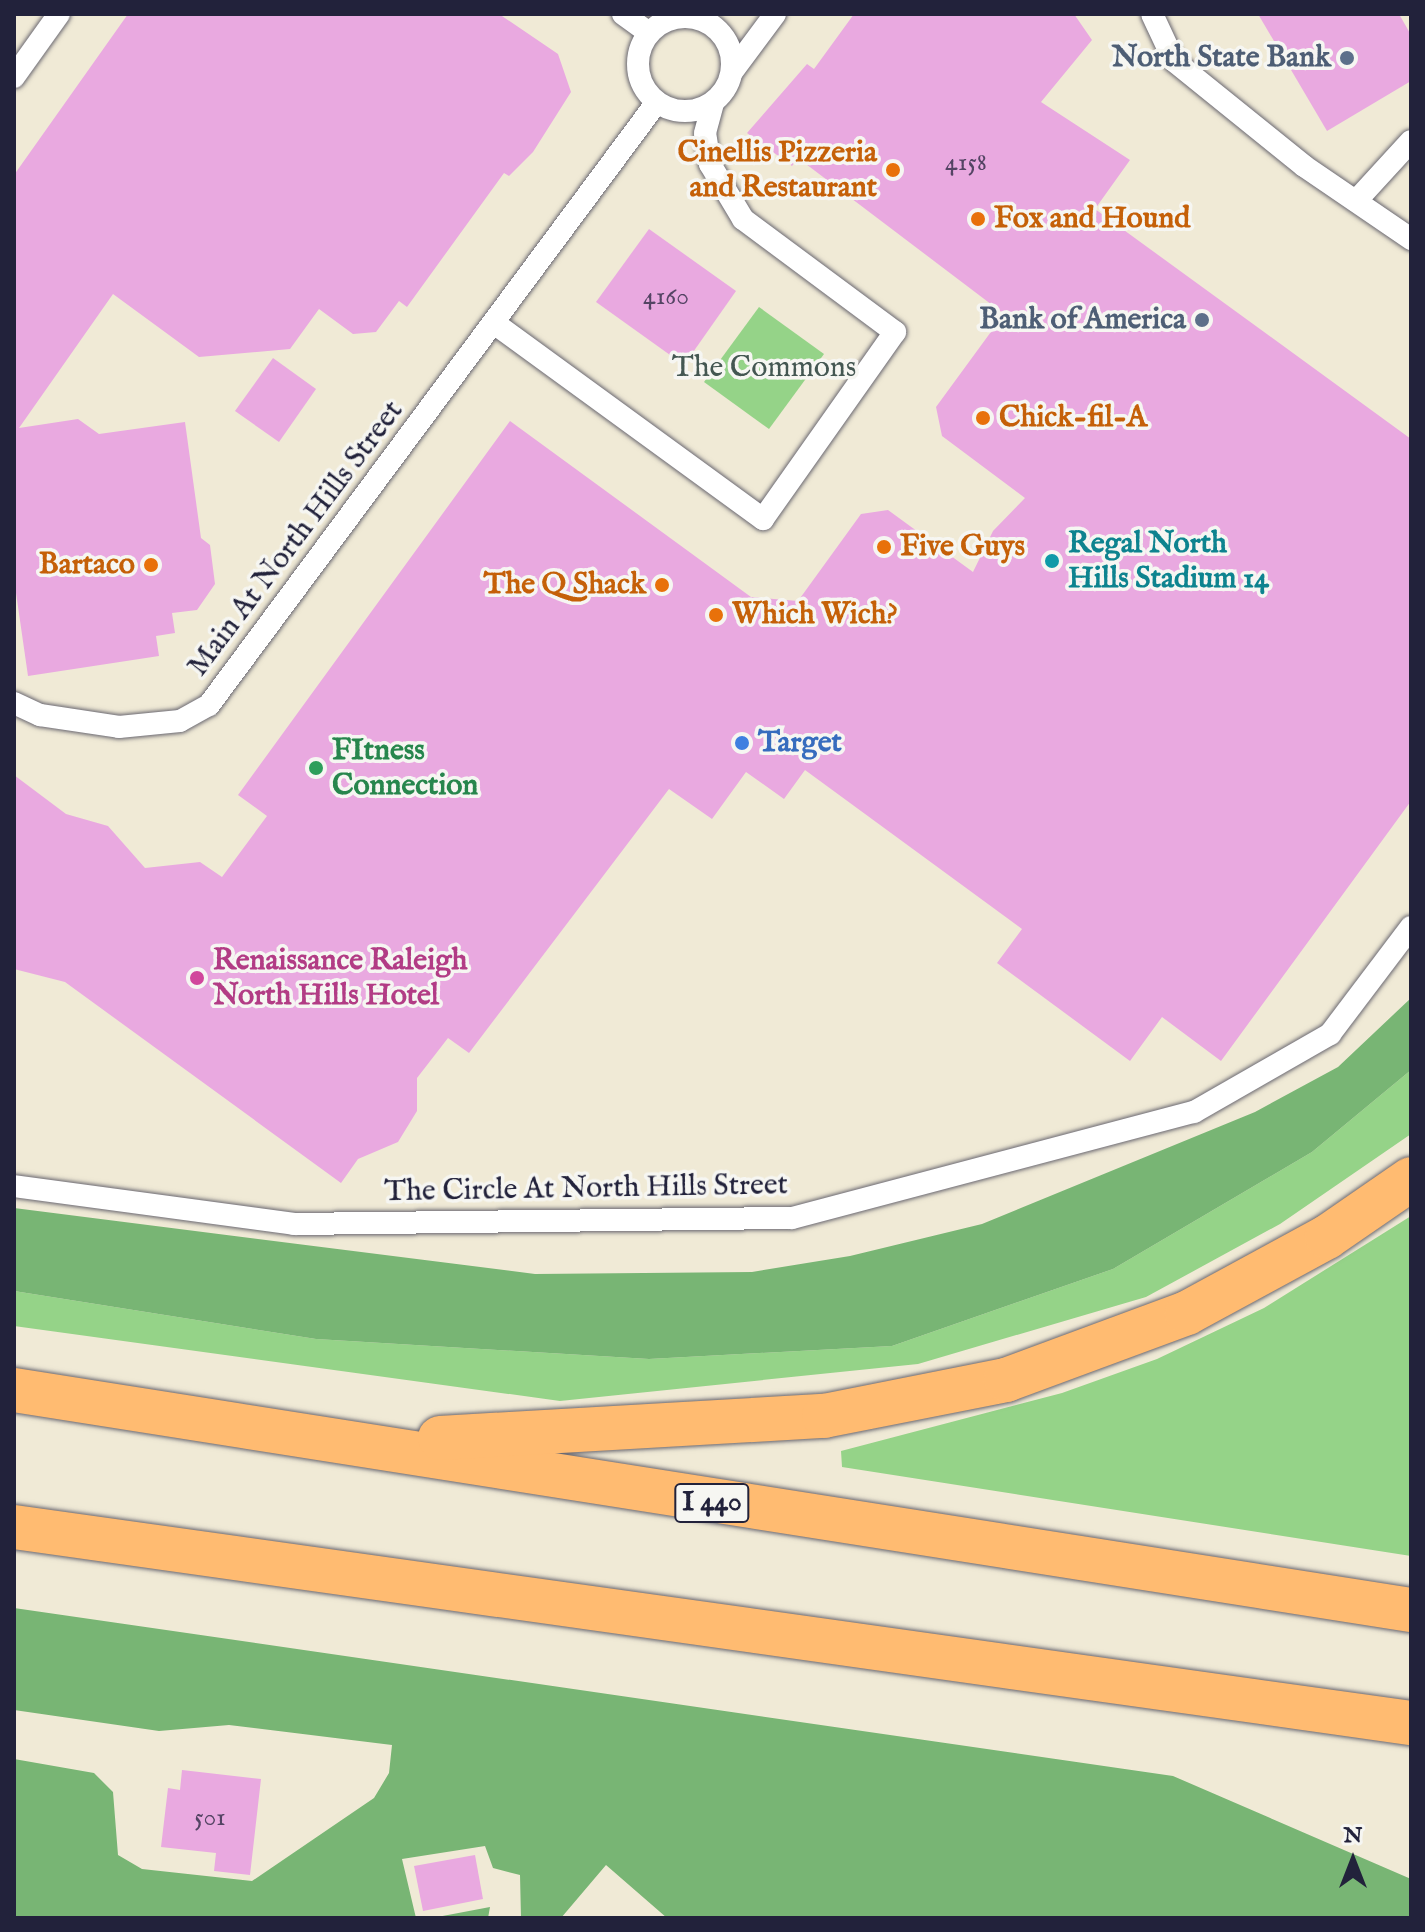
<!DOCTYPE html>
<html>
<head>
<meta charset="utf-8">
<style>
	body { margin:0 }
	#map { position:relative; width:1425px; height:1932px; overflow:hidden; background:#f0ead6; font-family:"IM FELL English",serif }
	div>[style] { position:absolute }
	.green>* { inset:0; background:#95d388 }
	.forest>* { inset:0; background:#78b574 }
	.building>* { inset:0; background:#e9a9e0 }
	.roads { filter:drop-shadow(0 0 2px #6a6871) drop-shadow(0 0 2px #6a6871) }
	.lane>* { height:22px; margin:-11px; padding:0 11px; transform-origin:11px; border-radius:11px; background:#fff }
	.lane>.ring { margin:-11px; padding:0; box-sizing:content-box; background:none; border:22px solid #fff; border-radius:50% }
	.highway>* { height:44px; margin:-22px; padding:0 22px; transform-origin:22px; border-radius:22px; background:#ffbb71 }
	.dots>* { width:22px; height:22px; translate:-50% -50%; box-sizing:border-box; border:4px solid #f6f6f2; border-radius:50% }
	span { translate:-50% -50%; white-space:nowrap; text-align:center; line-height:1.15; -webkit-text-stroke:7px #f6f6f2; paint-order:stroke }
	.number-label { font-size:26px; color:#544464 }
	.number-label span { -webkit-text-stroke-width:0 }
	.shield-label span { padding:2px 6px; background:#f6f6f2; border:2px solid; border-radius:6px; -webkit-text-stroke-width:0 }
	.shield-label { font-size:28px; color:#22223b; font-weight:700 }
	.service-label { font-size:30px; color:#4e5e75; font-weight:700 }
	.right { translate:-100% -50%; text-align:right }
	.food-label { font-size:30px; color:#c56008; font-weight:700 }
	.left { translate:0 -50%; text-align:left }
	.park-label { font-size:30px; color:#445752 }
	.street-label { font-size:30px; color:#22223b }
	.culture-label { font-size:30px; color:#0d838f; font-weight:700 }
	.shop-label { font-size:30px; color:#366cbe; font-weight:700 }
	.leisure-label { font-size:30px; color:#27864d; font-weight:700 }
	.hotel-label { font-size:30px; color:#b23c85; font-weight:700 }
	.frame { position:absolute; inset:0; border:16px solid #22223b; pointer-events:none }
	.north { position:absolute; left:1313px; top:1820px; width:80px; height:80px; -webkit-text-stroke:6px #f6f6f2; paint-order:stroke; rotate:0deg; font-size:22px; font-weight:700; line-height:32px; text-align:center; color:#22223b }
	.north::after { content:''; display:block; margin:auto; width:28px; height:36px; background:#22223b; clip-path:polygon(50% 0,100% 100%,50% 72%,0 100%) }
</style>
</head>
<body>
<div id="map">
	<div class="green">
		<div style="clip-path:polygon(759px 307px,824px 354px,769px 429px,704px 382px)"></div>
		<div style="clip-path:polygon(1411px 1070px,1411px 1134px,1280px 1224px,1146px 1297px,918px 1364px,560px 1401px,14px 1326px,14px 1291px,316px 1339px,649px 1359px,892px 1346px,1113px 1269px,1312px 1152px)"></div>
		<div style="clip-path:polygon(1411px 1216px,1411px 1556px,842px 1467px,841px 1451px,1062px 1393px,1157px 1359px,1264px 1308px)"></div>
	</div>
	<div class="forest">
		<div style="clip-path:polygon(1411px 998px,1411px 1070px,1312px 1152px,1113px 1269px,892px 1346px,649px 1359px,316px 1339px,14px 1291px,14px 1208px,535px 1274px,752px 1272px,850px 1256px,982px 1224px,1255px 1112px,1338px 1067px)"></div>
		<div style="clip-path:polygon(14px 1608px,1173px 1776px,1411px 1879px,1411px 1918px,667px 1918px,606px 1865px,561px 1918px,521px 1918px,520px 1875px,493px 1868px,485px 1846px,402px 1859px,416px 1918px,14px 1918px,14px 1759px,94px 1773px,113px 1792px,118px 1855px,142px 1869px,252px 1881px,374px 1798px,389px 1773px,392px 1745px,229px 1725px,159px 1731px,14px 1710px)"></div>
		<div style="clip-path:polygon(490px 1907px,488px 1918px,432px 1918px)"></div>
	</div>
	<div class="building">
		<div style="clip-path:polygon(128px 14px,499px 14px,558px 54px,571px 92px,533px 152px,509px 176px,504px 173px,407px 307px,399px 301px,376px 332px,353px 334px,319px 309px,290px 349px,199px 357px,113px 294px,19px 428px,78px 419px,99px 434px,185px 422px,201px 538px,210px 545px,215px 584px,197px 610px,172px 613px,175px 633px,156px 636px,159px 656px,28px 676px,14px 579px,14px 175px)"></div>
		<div style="clip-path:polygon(854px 14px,1074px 14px,1092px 40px,1041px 102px,1130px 160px,1095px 209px,1411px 439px,1411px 801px,1221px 1061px,1162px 1017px,1130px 1061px,997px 963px,1022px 929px,805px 770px,784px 799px,746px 772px,712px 819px,669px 789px,469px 1053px,448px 1038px,417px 1078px,417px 1111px,398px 1142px,358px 1159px,341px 1183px,65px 982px,14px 969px,14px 775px,66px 814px,108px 826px,145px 868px,200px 862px,222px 877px,267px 816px,238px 795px,510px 421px,751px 597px,798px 601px,861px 514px,888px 510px,973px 572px,993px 531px,1025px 498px,942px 436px,936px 407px,1004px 314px,798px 158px,792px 166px,747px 133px,807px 64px,814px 69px)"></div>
		<div style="clip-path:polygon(1258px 14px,1399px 14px,1411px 35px,1411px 81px,1327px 131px)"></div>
		<div style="clip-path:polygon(649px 229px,736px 291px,684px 365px,596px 302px)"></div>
		<div style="clip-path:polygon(273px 358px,316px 389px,279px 442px,235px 411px)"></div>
		<div style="clip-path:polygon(182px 1770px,261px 1779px,250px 1875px,214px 1871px,216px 1853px,161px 1847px,168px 1788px,180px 1790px)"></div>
		<div style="clip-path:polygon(475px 1855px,483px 1899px,423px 1911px,414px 1866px)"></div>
	</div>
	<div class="roads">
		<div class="lane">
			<div style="left:623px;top:14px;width:32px;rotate:36deg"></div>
			<div style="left:1152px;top:14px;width:52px;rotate:64.9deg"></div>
			<div style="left:1174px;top:61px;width:167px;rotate:38.9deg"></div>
			<div style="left:1304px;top:166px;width:130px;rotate:34.3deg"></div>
			<div class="ring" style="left:638px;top:17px;width:72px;height:72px"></div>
			<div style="left:732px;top:72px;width:72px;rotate:-53.4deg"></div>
			<div style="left:14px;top:77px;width:77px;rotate:-54.5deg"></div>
			<div style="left:1356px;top:201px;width:81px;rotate:-47.5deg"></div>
			<div style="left:494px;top:323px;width:333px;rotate:36.1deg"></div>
			<div style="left:763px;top:519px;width:229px;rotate:-54.8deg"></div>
			<div style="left:895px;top:332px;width:189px;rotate:-143.4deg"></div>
			<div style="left:743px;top:219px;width:64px;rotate:-121deg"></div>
			<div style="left:710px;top:164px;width:31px;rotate:-99deg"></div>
			<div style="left:705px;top:133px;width:31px;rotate:-75deg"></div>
			<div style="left:14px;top:703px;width:29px;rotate:25deg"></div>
			<div style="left:40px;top:715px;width:80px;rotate:8.6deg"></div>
			<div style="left:119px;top:727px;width:61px;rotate:-5.6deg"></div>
			<div style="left:180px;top:721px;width:33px;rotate:-29deg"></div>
			<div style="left:209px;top:705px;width:751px;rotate:-53.39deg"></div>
			<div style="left:14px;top:1186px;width:283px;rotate:7.7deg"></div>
			<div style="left:294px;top:1224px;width:498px;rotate:-0.7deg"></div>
			<div style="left:792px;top:1218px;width:416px;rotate:-14.8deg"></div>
			<div style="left:1194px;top:1112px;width:157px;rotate:-29.8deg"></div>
			<div style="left:1330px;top:1034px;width:134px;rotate:-52.9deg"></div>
		</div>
		<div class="highway">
			<div style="left:14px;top:1390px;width:1414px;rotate:8.95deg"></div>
			<div style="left:440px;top:1438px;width:385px;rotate:-3.3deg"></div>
			<div style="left:824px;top:1416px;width:186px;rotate:-11.2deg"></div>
			<div style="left:1006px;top:1380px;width:193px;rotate:-20.3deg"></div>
			<div style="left:1187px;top:1313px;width:159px;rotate:-28.5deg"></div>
			<div style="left:1327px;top:1237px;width:102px;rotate:-34.6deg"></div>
			<div style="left:14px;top:1527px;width:1411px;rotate:7.99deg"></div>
		</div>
	</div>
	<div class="dots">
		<div style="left:1347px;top:58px;background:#5c6f8a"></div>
		<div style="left:893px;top:170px;background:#e8710a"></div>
		<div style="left:978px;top:219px;background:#e8710a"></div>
		<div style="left:1202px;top:320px;background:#5c6f8a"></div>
		<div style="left:983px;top:418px;background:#e8710a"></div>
		<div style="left:884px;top:547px;background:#e8710a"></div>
		<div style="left:1052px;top:561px;background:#0f9aa8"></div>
		<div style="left:151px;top:565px;background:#e8710a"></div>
		<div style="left:662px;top:585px;background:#e8710a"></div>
		<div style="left:716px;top:615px;background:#e8710a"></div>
		<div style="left:742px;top:743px;background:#3f7fe0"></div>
		<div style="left:316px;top:768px;background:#2e9e5b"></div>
		<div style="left:197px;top:978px;background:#d1479c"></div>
	</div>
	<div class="number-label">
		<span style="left:966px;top:163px">4158</span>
		<span style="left:666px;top:297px">4160</span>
		<span style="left:210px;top:1818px">501</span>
	</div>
	<div class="shield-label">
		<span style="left:712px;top:1503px">I 440</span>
	</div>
	<div class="service-label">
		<span class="right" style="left:1331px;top:58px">North State Bank</span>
		<span class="right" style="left:1186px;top:320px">Bank of America</span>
	</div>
	<div class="food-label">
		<span class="right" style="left:877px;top:170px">Cinellis Pizzeria<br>and Restaurant</span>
		<span class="left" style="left:994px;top:219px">Fox and Hound</span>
		<span class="left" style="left:999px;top:418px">Chick-fil-A</span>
		<span class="left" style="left:900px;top:547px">Five Guys</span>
		<span class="right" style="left:135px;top:565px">Bartaco</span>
		<span class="right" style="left:646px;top:585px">The Q Shack</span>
		<span class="left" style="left:732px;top:615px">Which Wich?</span>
	</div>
	<div class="park-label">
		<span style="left:764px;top:368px">The Commons</span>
	</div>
	<div class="street-label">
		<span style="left:296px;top:539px;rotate:-53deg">Main At North Hills Street</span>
		<span style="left:586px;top:1189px;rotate:-1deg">The Circle At North Hills Street</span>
	</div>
	<div class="culture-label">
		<span class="left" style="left:1068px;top:561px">Regal North<br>Hills Stadium 14</span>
	</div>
	<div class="shop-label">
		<span class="left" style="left:758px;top:743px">Target</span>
	</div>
	<div class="leisure-label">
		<span class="left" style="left:332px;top:768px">FItness<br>Connection</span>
	</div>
	<div class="hotel-label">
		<span class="left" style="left:213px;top:978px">Renaissance Raleigh<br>North Hills Hotel</span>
	</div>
	<div class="frame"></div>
	<div class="north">N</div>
</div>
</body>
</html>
